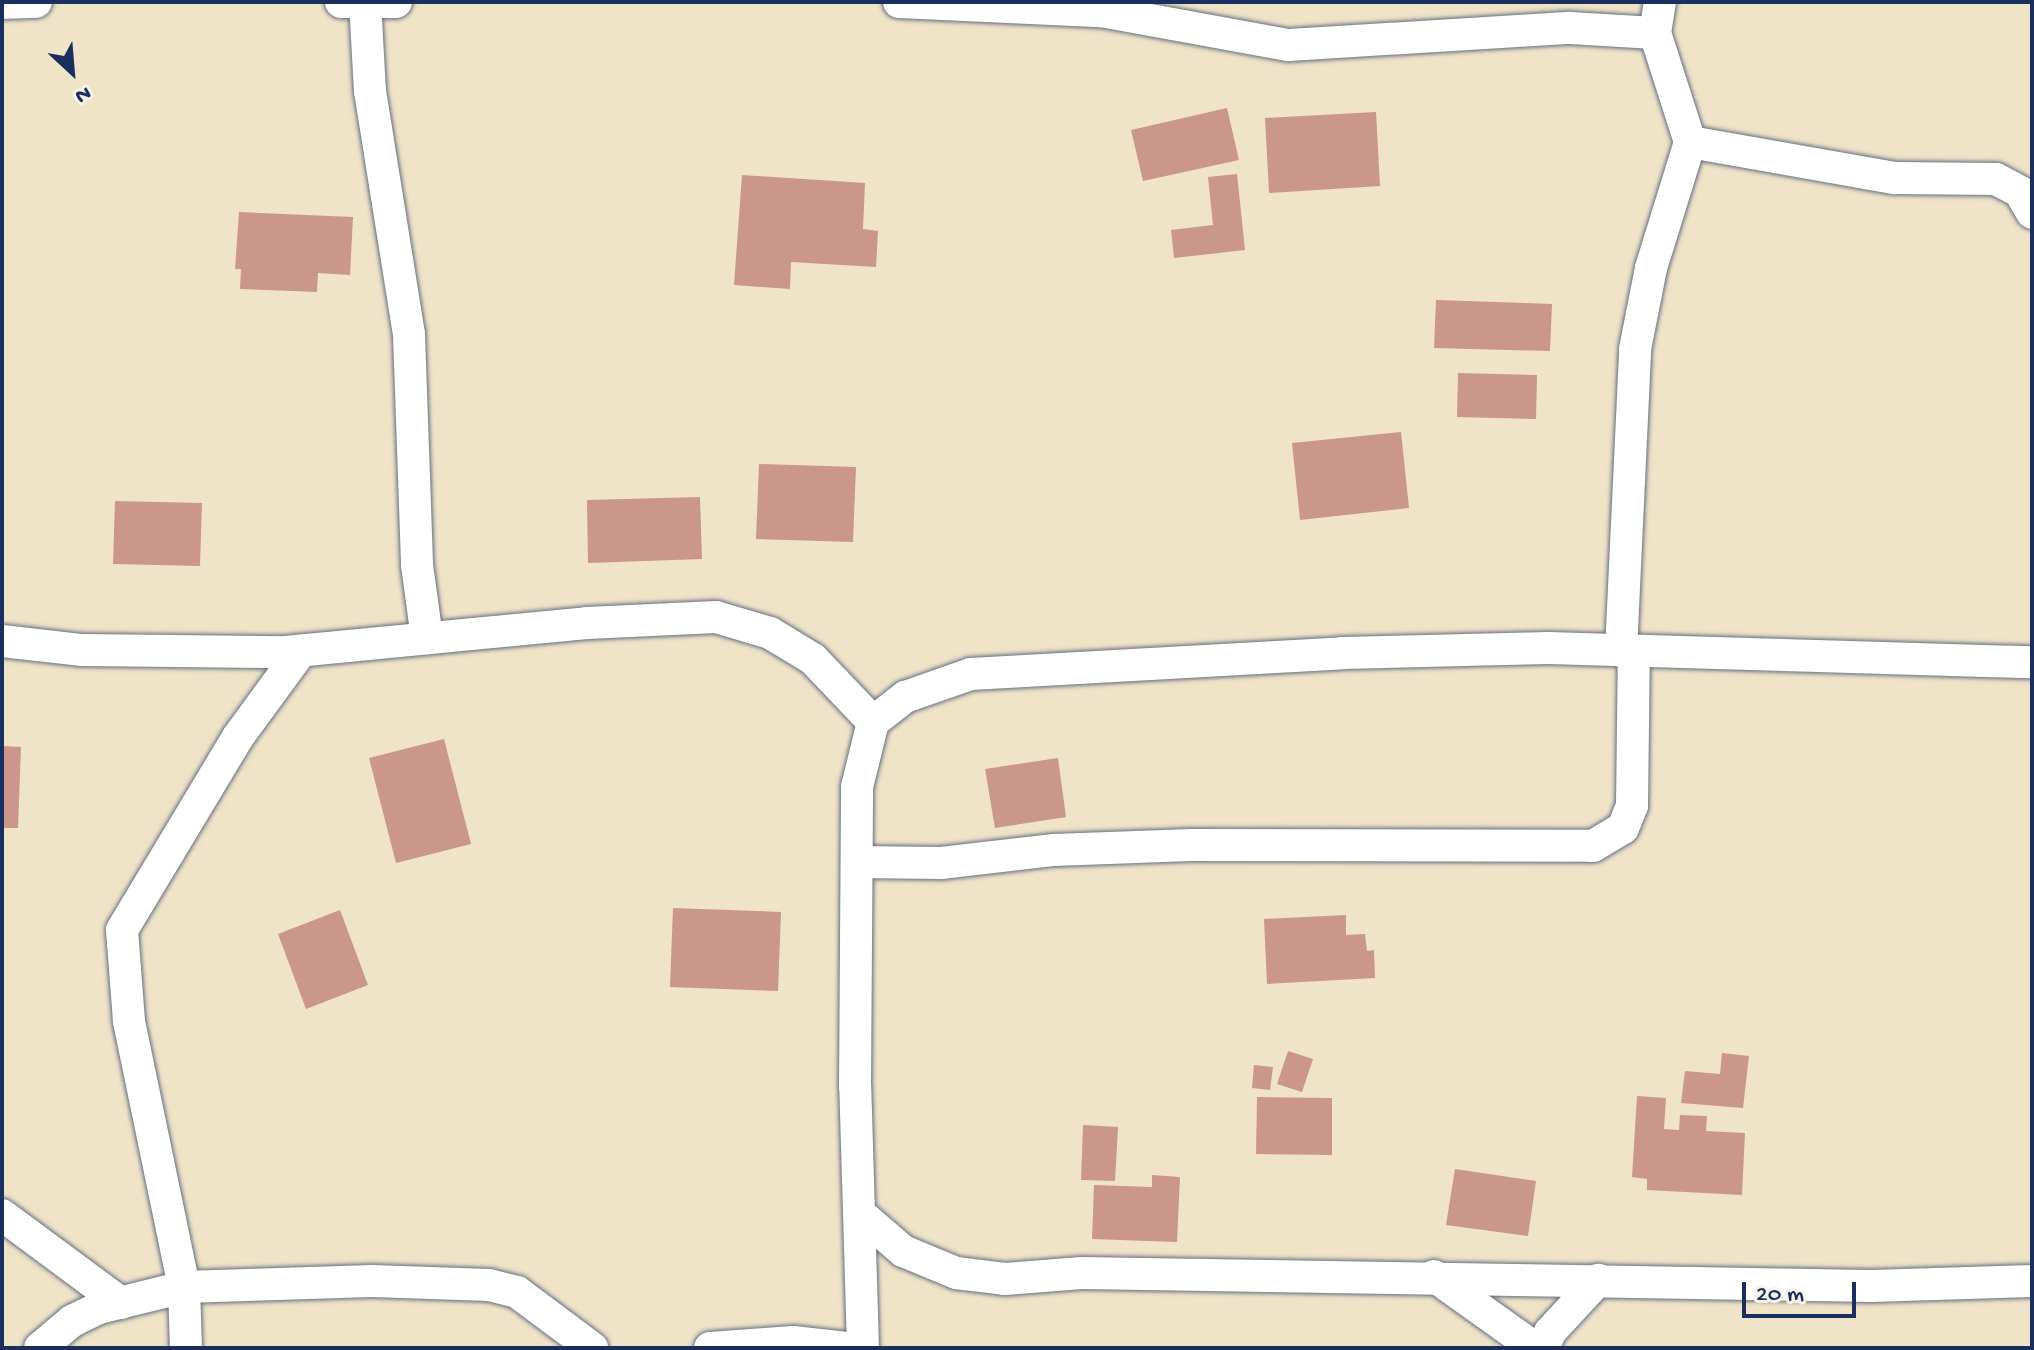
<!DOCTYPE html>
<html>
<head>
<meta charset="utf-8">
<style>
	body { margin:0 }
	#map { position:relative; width:2034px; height:1350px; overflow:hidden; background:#efe4c7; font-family:"Gochi Hand",sans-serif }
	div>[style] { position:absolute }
	.building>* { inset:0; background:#ca978a }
	.roads { filter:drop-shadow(0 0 2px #656e83) drop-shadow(0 0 2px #656e83) }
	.minor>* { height:32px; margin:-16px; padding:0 16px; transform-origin:16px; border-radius:16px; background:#fff }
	span { translate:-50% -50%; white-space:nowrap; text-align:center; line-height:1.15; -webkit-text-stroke:7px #f7f3e8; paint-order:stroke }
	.frame { position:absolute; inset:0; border:4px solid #1b2f5e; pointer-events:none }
	.north { position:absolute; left:32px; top:32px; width:80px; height:80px; -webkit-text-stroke:6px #f7f3e8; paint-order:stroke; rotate:154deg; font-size:22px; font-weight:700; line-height:32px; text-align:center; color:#1b2f5e }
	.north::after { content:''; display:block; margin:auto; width:28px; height:36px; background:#1b2f5e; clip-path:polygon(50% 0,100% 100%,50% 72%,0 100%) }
	.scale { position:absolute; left:1742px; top:1282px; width:114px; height:36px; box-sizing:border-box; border:4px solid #1b2f5e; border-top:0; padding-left:10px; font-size:24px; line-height:28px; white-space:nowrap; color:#1b2f5e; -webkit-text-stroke:6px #f7f3e8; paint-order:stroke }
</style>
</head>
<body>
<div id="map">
	<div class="building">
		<div style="clip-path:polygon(1227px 108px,1239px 160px,1143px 181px,1131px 130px)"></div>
		<div style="clip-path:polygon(1376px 112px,1380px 186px,1269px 193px,1265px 118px)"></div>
		<div style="clip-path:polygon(1237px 174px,1245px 250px,1174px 258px,1171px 230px,1213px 225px,1208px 177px)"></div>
		<div style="clip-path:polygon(742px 175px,865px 183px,863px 229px,878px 231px,876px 267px,791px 262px,790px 289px,734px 285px)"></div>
		<div style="clip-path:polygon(239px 212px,353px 217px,350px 275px,318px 273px,317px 292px,240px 289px,241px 269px,235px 269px)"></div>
		<div style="clip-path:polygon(1436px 300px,1552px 304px,1550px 351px,1434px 348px)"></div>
		<div style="clip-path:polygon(1458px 373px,1537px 375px,1536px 419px,1457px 417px)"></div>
		<div style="clip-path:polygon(1401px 432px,1409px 508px,1300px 520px,1292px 443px)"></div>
		<div style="clip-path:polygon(759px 464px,856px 467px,853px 542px,756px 539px)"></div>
		<div style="clip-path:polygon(700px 497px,702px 559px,588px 563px,587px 500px)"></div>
		<div style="clip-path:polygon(115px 501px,202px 503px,200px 566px,113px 564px)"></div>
		<div style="clip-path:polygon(444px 739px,471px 844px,396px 863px,369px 758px)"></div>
		<div style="clip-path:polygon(2px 746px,21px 747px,18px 828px,2px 828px)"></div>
		<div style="clip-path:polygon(1058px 758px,1066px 817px,995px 828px,985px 769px)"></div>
		<div style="clip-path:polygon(673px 908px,781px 912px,778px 991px,670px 987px)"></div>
		<div style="clip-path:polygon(340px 910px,368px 985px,306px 1009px,278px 934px)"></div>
		<div style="clip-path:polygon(1346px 915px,1346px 935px,1365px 934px,1367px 951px,1374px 950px,1375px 978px,1267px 984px,1264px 919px)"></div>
		<div style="clip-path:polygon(1288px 1051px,1313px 1059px,1302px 1092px,1277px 1084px)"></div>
		<div style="clip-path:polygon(1722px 1053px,1749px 1056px,1743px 1108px,1681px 1103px,1685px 1071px,1720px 1074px)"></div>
		<div style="clip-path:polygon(1254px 1065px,1273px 1067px,1270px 1090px,1252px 1088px)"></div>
		<div style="clip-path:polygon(1637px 1096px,1666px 1098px,1664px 1129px,1679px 1130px,1680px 1115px,1707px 1116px,1706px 1131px,1745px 1133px,1742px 1195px,1647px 1190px,1647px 1179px,1632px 1177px)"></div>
		<div style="clip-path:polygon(1257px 1097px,1332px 1098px,1332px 1155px,1256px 1154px)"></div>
		<div style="clip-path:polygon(1083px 1125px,1118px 1127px,1115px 1181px,1081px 1180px)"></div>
		<div style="clip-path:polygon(1455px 1169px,1536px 1181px,1528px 1236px,1446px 1225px)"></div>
		<div style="clip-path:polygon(1152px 1175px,1180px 1177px,1177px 1242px,1092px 1239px,1094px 1185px,1152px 1187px)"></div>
	</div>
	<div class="roads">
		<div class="minor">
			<div style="left:341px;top:2px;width:55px"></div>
			<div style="left:365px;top:2px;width:89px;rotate:86.8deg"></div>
			<div style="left:370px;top:91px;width:246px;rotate:80.9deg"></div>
			<div style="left:409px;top:334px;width:231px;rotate:88deg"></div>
			<div style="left:417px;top:565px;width:74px;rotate:82.2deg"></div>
			<div style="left:899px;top:2px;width:202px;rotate:2.6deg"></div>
			<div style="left:1101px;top:11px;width:191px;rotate:10.3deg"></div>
			<div style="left:1289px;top:45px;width:282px;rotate:-3.5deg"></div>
			<div style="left:1570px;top:28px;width:85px;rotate:3.4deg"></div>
			<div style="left:2px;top:3px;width:34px;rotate:-2deg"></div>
			<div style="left:1690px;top:142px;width:208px;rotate:10deg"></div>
			<div style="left:1895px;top:178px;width:101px;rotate:0.6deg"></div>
			<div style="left:1996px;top:179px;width:27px;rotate:28deg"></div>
			<div style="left:2020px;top:192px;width:24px;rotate:60deg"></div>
			<div style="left:2px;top:641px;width:81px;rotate:6.4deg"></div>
			<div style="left:82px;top:650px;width:204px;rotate:0.6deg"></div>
			<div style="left:286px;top:652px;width:302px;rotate:-5.5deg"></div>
			<div style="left:587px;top:623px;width:129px;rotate:-2.7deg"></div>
			<div style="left:716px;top:617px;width:56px;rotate:16.5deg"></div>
			<div style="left:770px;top:633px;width:50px;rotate:31.2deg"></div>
			<div style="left:813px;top:659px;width:87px;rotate:46.4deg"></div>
			<div style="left:1621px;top:651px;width:302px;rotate:-87.3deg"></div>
			<div style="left:1635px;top:349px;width:83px;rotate:-78.8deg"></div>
			<div style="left:1651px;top:268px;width:132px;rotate:-72.8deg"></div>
			<div style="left:1690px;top:142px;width:114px;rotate:-107.8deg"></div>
			<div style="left:1655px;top:33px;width:31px;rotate:-81deg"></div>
			<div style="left:857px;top:862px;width:84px;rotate:0.7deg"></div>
			<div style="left:941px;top:863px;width:114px;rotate:-6.6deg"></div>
			<div style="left:1054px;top:850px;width:137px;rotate:-2.1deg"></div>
			<div style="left:1191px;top:845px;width:402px;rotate:0.1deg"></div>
			<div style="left:1593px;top:846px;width:35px;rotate:-31deg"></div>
			<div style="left:1623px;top:828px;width:24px;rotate:-68deg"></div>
			<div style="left:1632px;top:806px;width:154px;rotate:-89.3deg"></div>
			<div style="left:859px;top:1213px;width:58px;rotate:40.8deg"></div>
			<div style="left:903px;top:1251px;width:57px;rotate:22.5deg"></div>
			<div style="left:956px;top:1273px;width:49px;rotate:7deg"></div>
			<div style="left:1005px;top:1279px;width:77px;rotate:-4.5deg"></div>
			<div style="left:1082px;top:1273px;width:789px;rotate:0.94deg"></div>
			<div style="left:1871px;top:1286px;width:161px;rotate:-1.8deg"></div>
			<div style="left:2px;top:1215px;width:148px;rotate:36.5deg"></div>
			<div style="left:1434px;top:1276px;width:124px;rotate:35.5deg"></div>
			<div style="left:40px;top:1348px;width:42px;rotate:-40.2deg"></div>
			<div style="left:72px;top:1321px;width:30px;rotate:-26deg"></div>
			<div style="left:99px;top:1308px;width:88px;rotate:-13.9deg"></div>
			<div style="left:184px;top:1287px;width:188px;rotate:-1.8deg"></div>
			<div style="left:372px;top:1281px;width:117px;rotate:2deg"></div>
			<div style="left:489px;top:1285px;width:29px;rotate:14deg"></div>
			<div style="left:517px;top:1292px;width:94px;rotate:36.7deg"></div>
			<div style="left:186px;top:1348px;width:61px;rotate:-91.9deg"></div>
			<div style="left:184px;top:1287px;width:272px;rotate:-101.7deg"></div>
			<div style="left:129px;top:1021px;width:91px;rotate:-94.4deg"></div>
			<div style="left:122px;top:930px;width:225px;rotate:-59deg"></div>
			<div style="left:238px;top:737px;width:107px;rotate:-53.8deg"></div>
			<div style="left:710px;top:1348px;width:83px;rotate:-4.1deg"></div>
			<div style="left:793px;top:1342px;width:54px;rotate:6.3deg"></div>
			<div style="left:863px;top:1348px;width:262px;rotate:-91.7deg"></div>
			<div style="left:855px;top:1086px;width:299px;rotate:-89.6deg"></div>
			<div style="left:857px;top:787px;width:67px;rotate:-76.2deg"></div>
			<div style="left:873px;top:722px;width:41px;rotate:-38deg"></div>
			<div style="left:905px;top:697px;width:70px;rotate:-19.2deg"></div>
			<div style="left:971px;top:674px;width:373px;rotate:-3.2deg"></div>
			<div style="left:1343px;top:653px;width:205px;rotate:-1.4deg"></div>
			<div style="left:1548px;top:648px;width:484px;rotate:1.7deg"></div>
			<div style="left:1543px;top:1348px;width:17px;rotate:-66deg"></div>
			<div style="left:1550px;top:1332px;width:71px;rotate:-47.3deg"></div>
		</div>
	</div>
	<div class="frame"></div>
	<div class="north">N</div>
	<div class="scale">20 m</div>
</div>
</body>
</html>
